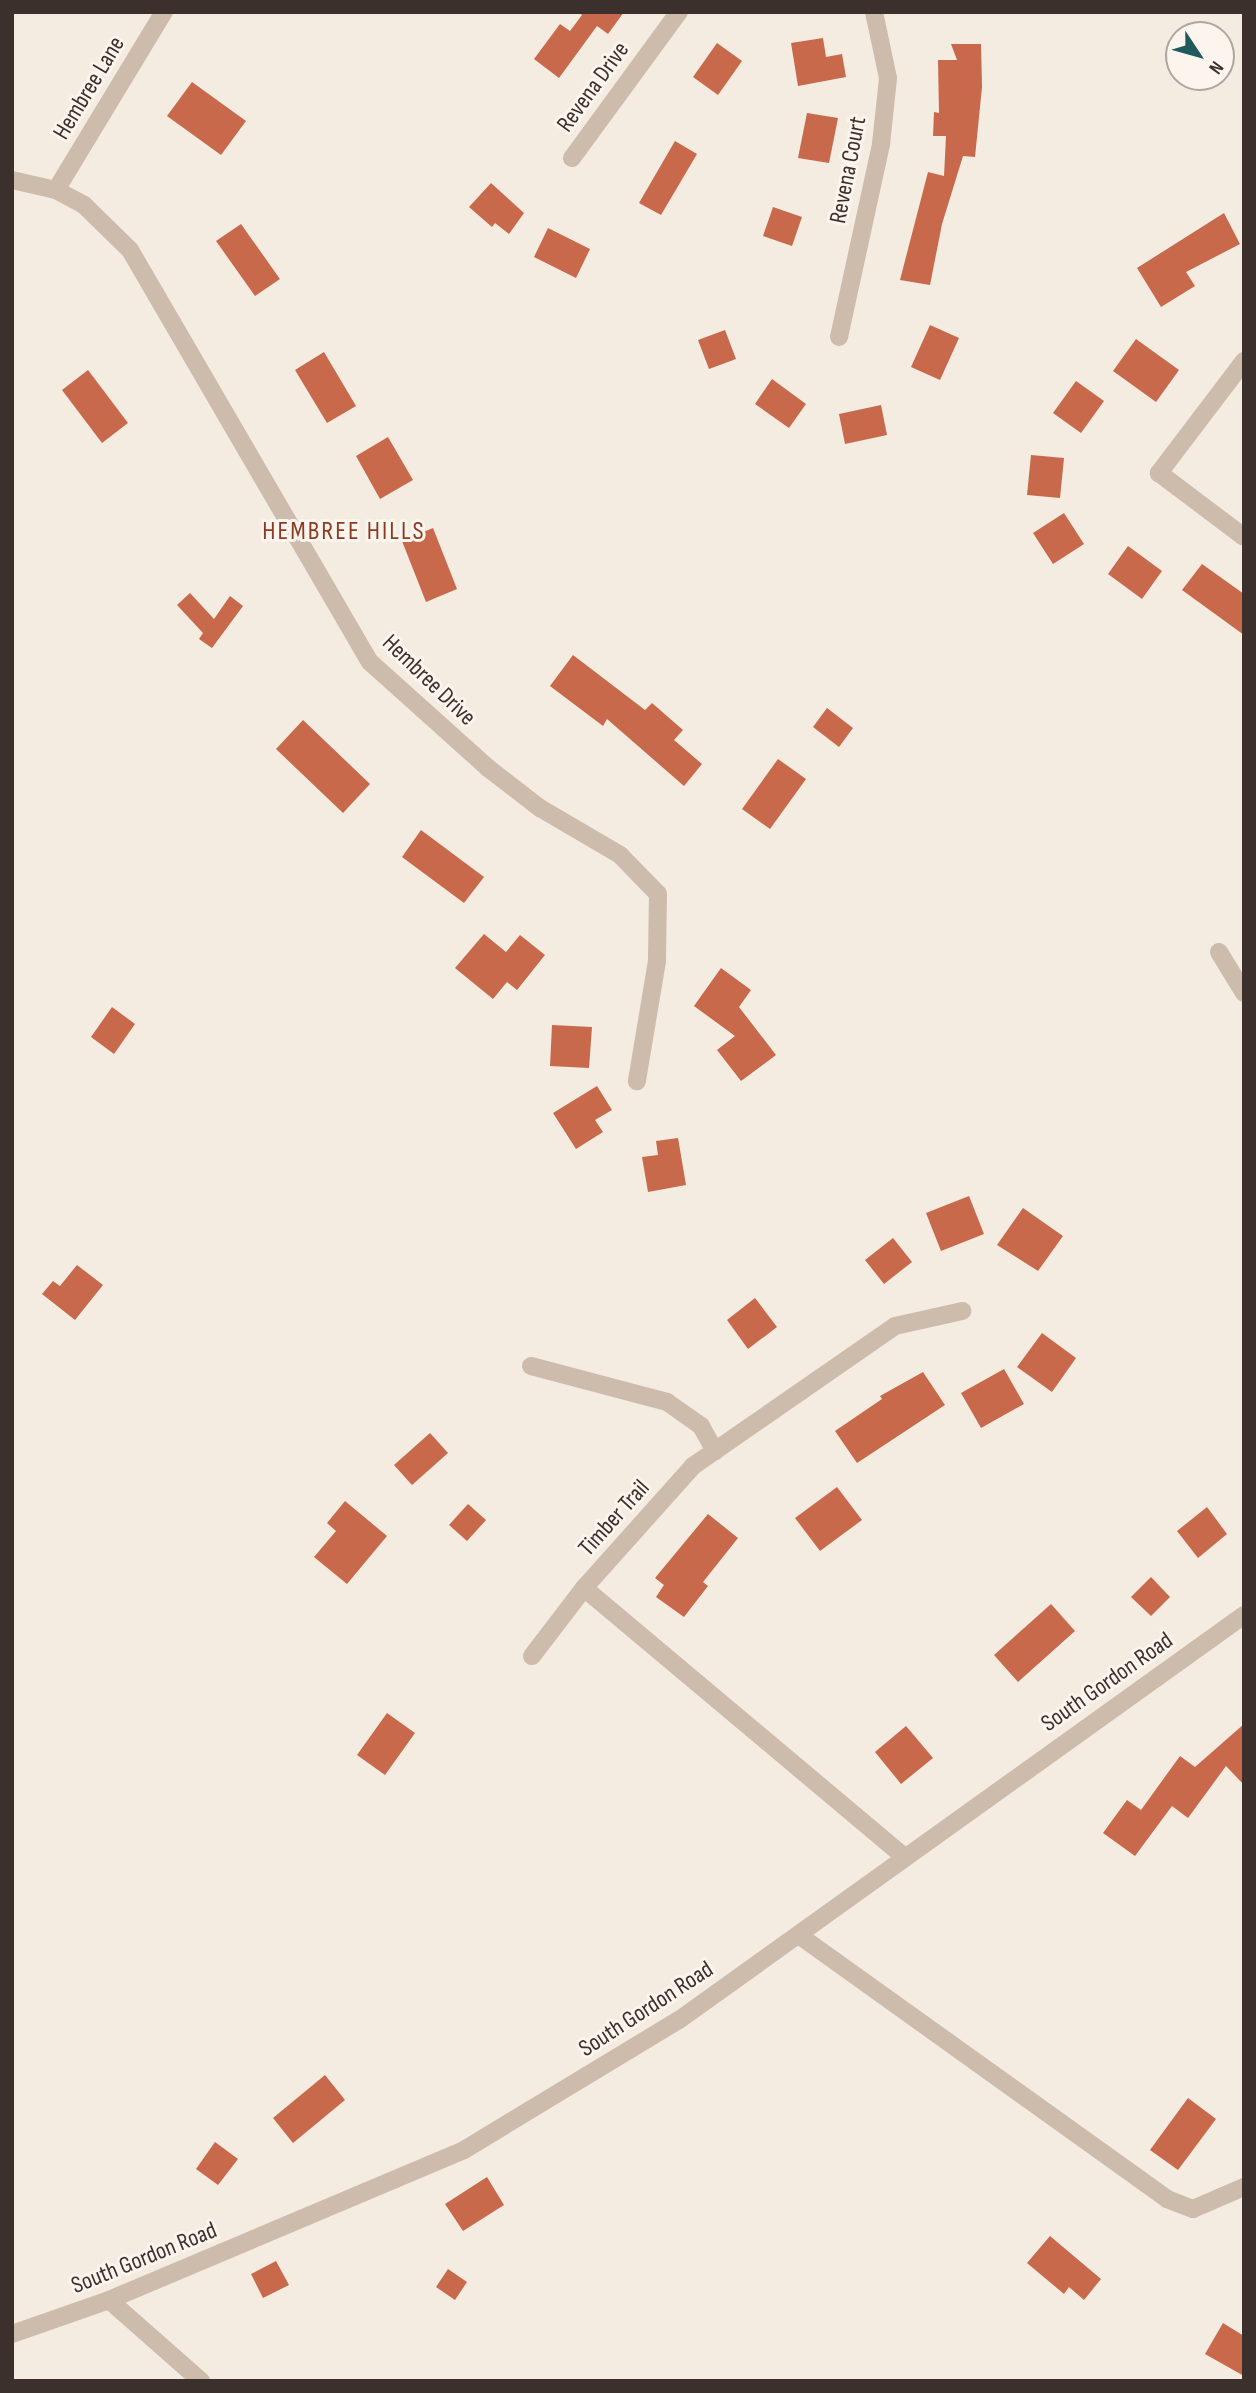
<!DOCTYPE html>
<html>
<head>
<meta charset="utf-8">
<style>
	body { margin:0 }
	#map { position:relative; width:1256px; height:2393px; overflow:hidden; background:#f4ebe1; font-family:"Sofia Sans Condensed",sans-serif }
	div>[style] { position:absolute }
	.building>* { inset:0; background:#c8694b }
	.minor>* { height:18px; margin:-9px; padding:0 9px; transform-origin:9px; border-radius:9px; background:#cdbbac }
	span { translate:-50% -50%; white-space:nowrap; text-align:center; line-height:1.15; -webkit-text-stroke:6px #fbf5ee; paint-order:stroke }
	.street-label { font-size:24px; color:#3b302b }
	.neighbourhood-label { font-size:26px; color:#8c3b22; letter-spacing:2px }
	.frame { position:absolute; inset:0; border:14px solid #3b302b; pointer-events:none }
	.north { position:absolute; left:1165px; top:21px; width:70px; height:70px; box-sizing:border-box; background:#fbf5ee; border:2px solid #aea6a0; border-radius:50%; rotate:126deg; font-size:19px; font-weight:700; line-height:28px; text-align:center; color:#3b302b }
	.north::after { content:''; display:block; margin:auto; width:24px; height:32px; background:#1f5a5e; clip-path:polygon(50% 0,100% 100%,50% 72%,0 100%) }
</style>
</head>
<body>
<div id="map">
	<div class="building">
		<div style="clip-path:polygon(578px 12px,624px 12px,608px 34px,597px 26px,559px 78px,534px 59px,560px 24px,570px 31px,582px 15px)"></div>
		<div style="clip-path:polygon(823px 38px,826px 57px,842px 54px,846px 77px,798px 86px,791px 43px)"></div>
		<div style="clip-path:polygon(717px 43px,742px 61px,718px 95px,693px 77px)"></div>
		<div style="clip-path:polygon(951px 44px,981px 44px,982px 87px,975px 157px,963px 156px,942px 224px,930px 285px,900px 280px,928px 172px,944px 176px,946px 136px,933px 136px,934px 112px,939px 113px,938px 60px,957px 60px)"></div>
		<div style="clip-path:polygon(192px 82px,246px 121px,221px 155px,167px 116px)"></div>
		<div style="clip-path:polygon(807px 113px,838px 118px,829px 163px,798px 158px)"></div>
		<div style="clip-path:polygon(675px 141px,697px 154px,661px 215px,639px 203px)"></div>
		<div style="clip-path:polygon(491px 183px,524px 213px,509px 234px,495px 223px,492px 227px,469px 207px)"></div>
		<div style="clip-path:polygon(773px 207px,802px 217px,792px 246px,763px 236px)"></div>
		<div style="clip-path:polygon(1224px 213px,1240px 244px,1186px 272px,1195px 286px,1161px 307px,1137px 268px)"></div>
		<div style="clip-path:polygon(241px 224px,280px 279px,255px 296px,216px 241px)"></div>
		<div style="clip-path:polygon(548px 228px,590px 249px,576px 278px,534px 257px)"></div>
		<div style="clip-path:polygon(930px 325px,959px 338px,940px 380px,911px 367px)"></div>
		<div style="clip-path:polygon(725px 330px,736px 359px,709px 369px,698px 340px)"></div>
		<div style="clip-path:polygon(1136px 339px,1179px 370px,1156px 402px,1113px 371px)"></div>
		<div style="clip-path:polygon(324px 352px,356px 406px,327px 423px,295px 370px)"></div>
		<div style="clip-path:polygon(88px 370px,128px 423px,102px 443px,62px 390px)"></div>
		<div style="clip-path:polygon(772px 379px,806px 404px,789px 428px,755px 404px)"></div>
		<div style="clip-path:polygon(1076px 381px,1104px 401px,1081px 433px,1053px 413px)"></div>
		<div style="clip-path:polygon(881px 405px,887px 435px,845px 444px,839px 414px)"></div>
		<div style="clip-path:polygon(388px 437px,413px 480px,380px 499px,356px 456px)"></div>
		<div style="clip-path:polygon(1031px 455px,1064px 458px,1060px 498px,1027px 495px)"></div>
		<div style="clip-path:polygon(1064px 513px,1084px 544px,1053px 564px,1033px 533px)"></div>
		<div style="clip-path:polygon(433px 528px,457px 589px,426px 602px,402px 541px)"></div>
		<div style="clip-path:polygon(1128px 546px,1162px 571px,1142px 599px,1108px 574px)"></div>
		<div style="clip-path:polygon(1202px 564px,1244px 594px,1244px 635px,1182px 590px)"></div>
		<div style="clip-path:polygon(190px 593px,214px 619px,230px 596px,243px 606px,212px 648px,199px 639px,203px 633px,177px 605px)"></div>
		<div style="clip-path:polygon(573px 655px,645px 710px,652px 703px,683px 730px,674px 740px,702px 764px,684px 786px,607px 719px,603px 726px,550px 686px)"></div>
		<div style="clip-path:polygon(827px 708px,853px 728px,839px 747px,813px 727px)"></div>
		<div style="clip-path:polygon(303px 720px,370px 784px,343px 813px,276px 749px)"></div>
		<div style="clip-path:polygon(778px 759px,806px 779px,770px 829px,742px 809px)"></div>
		<div style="clip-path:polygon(421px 830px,484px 877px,464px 903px,402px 857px)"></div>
		<div style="clip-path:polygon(484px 934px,506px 952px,520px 935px,545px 955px,517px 990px,507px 982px,493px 999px,455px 968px)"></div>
		<div style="clip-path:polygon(721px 968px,751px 990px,739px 1007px,776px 1055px,741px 1081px,717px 1050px,735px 1036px,694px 1006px)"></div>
		<div style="clip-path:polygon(112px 1007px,135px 1024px,114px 1054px,91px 1037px)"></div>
		<div style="clip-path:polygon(552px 1025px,592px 1027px,589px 1068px,550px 1066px)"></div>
		<div style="clip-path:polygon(597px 1086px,612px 1110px,595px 1120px,603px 1132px,576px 1149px,553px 1113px)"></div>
		<div style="clip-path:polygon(678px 1138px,686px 1185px,648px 1192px,642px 1157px,658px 1155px,656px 1141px)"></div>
		<div style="clip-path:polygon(969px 1196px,984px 1234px,941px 1251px,926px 1213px)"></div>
		<div style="clip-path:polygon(1023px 1208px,1063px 1236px,1038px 1271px,997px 1245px)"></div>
		<div style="clip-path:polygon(893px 1238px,912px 1262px,884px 1284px,865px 1260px)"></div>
		<div style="clip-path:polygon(77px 1265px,103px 1285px,75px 1320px,42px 1294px,53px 1281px,60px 1286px)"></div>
		<div style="clip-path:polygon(755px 1298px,777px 1327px,748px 1349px,727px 1320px)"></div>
		<div style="clip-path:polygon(1042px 1333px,1076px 1358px,1052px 1392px,1017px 1367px)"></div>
		<div style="clip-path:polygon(1004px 1369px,1024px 1404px,981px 1428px,961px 1393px)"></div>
		<div style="clip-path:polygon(923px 1372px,945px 1405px,857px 1463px,835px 1431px,882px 1399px,880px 1396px)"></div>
		<div style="clip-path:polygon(430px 1433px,448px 1453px,412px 1485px,394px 1465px)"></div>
		<div style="clip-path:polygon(837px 1487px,862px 1520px,820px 1551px,795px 1518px)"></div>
		<div style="clip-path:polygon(345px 1501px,387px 1536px,347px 1584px,314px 1557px,336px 1531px,327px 1523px)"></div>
		<div style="clip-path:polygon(468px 1504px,486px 1520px,467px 1541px,449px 1525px)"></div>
		<div style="clip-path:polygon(1207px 1507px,1227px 1534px,1198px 1558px,1177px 1531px)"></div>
		<div style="clip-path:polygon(708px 1514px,738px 1538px,703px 1582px,708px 1586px,684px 1617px,656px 1597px,664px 1585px,655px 1578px)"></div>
		<div style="clip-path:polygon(1151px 1577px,1170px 1597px,1151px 1616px,1131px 1597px)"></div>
		<div style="clip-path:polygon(1051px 1604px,1075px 1631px,1018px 1682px,994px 1655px)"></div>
		<div style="clip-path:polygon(387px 1713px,415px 1733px,385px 1775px,357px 1755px)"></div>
		<div style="clip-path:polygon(1244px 1724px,1244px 1785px,1226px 1766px,1188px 1818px,1172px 1806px,1135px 1856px,1103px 1833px,1127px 1800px,1141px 1810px,1180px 1756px,1195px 1767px)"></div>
		<div style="clip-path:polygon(906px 1726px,933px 1758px,901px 1784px,875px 1752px)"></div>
		<div style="clip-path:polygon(325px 2075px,345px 2100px,293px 2143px,273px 2118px)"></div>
		<div style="clip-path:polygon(1188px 2098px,1216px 2119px,1178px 2170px,1150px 2150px)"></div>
		<div style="clip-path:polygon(215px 2142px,238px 2159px,218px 2185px,196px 2169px)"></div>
		<div style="clip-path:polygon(487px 2177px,504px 2205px,463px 2231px,445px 2204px)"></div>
		<div style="clip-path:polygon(1050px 2236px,1101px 2279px,1084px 2300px,1069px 2287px,1064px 2294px,1027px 2263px)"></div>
		<div style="clip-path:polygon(276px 2261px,289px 2285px,263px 2298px,251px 2274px)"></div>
		<div style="clip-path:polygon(448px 2269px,467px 2282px,455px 2300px,436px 2287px)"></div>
		<div style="clip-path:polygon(1223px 2323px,1244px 2336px,1244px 2376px,1205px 2354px)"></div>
	</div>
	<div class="minor">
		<div style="left:572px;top:158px;width:181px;rotate:-53.8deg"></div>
		<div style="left:12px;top:180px;width:45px;rotate:12.8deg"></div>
		<div style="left:56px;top:190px;width:32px;rotate:28deg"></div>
		<div style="left:84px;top:205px;width:64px;rotate:44.4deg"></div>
		<div style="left:130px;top:250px;width:477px;rotate:59.8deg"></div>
		<div style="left:370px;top:662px;width:159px;rotate:41.9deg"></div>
		<div style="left:488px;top:768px;width:66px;rotate:37.6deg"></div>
		<div style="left:540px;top:808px;width:93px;rotate:30.4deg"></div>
		<div style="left:620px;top:855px;width:54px;rotate:45.7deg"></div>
		<div style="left:658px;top:894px;width:67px;rotate:90.9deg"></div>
		<div style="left:657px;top:961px;width:122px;rotate:99.5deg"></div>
		<div style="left:56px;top:190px;width:208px;rotate:-58.8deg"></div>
		<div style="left:839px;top:337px;width:198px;rotate:-77.7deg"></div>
		<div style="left:881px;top:144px;width:66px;rotate:-83.9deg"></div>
		<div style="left:888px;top:78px;width:67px;rotate:-102deg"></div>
		<div style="left:1244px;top:361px;width:141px;rotate:127.2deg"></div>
		<div style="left:1159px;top:473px;width:106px;rotate:37deg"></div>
		<div style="left:1219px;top:952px;width:48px;rotate:58.6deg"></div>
		<div style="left:531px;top:1366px;width:141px;rotate:14.8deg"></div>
		<div style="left:667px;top:1402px;width:42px;rotate:35.2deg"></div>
		<div style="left:701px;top:1426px;width:29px;rotate:61deg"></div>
		<div style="left:584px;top:1588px;width:419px;rotate:40deg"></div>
		<div style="left:532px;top:1656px;width:86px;rotate:-52.6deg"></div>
		<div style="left:584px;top:1588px;width:164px;rotate:-48.2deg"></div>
		<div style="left:693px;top:1466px;width:246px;rotate:-34.7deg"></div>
		<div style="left:895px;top:1326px;width:69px;rotate:-12.6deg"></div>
		<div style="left:800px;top:1936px;width:452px;rotate:35.6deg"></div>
		<div style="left:1167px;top:2199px;width:28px;rotate:21deg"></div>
		<div style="left:1193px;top:2209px;width:56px;rotate:-23.3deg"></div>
		<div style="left:109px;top:2300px;width:123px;rotate:41.4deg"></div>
		<div style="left:12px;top:2334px;width:103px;rotate:-19.3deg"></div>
		<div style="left:109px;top:2300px;width:385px;rotate:-22.9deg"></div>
		<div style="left:464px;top:2150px;width:251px;rotate:-31.2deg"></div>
		<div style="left:679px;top:2020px;width:695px;rotate:-35.63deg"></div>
	</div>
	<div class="street-label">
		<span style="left:593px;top:87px;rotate:-54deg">Revena Drive</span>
		<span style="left:89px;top:88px;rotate:-59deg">Hembree Lane</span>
		<span style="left:848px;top:170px;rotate:-79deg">Revena Court</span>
		<span style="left:429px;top:680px;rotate:44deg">Hembree Drive</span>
		<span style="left:614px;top:1518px;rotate:-48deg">Timber Trail</span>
		<span style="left:1107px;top:1682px;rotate:-35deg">South Gordon Road</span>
		<span style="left:646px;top:2009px;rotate:-33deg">South Gordon Road</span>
		<span style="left:144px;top:2258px;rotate:-22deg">South Gordon Road</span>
	</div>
	<div class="neighbourhood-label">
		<span style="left:344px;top:532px">HEMBREE HILLS</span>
	</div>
	<div class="frame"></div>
	<div class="north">N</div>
</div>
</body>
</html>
